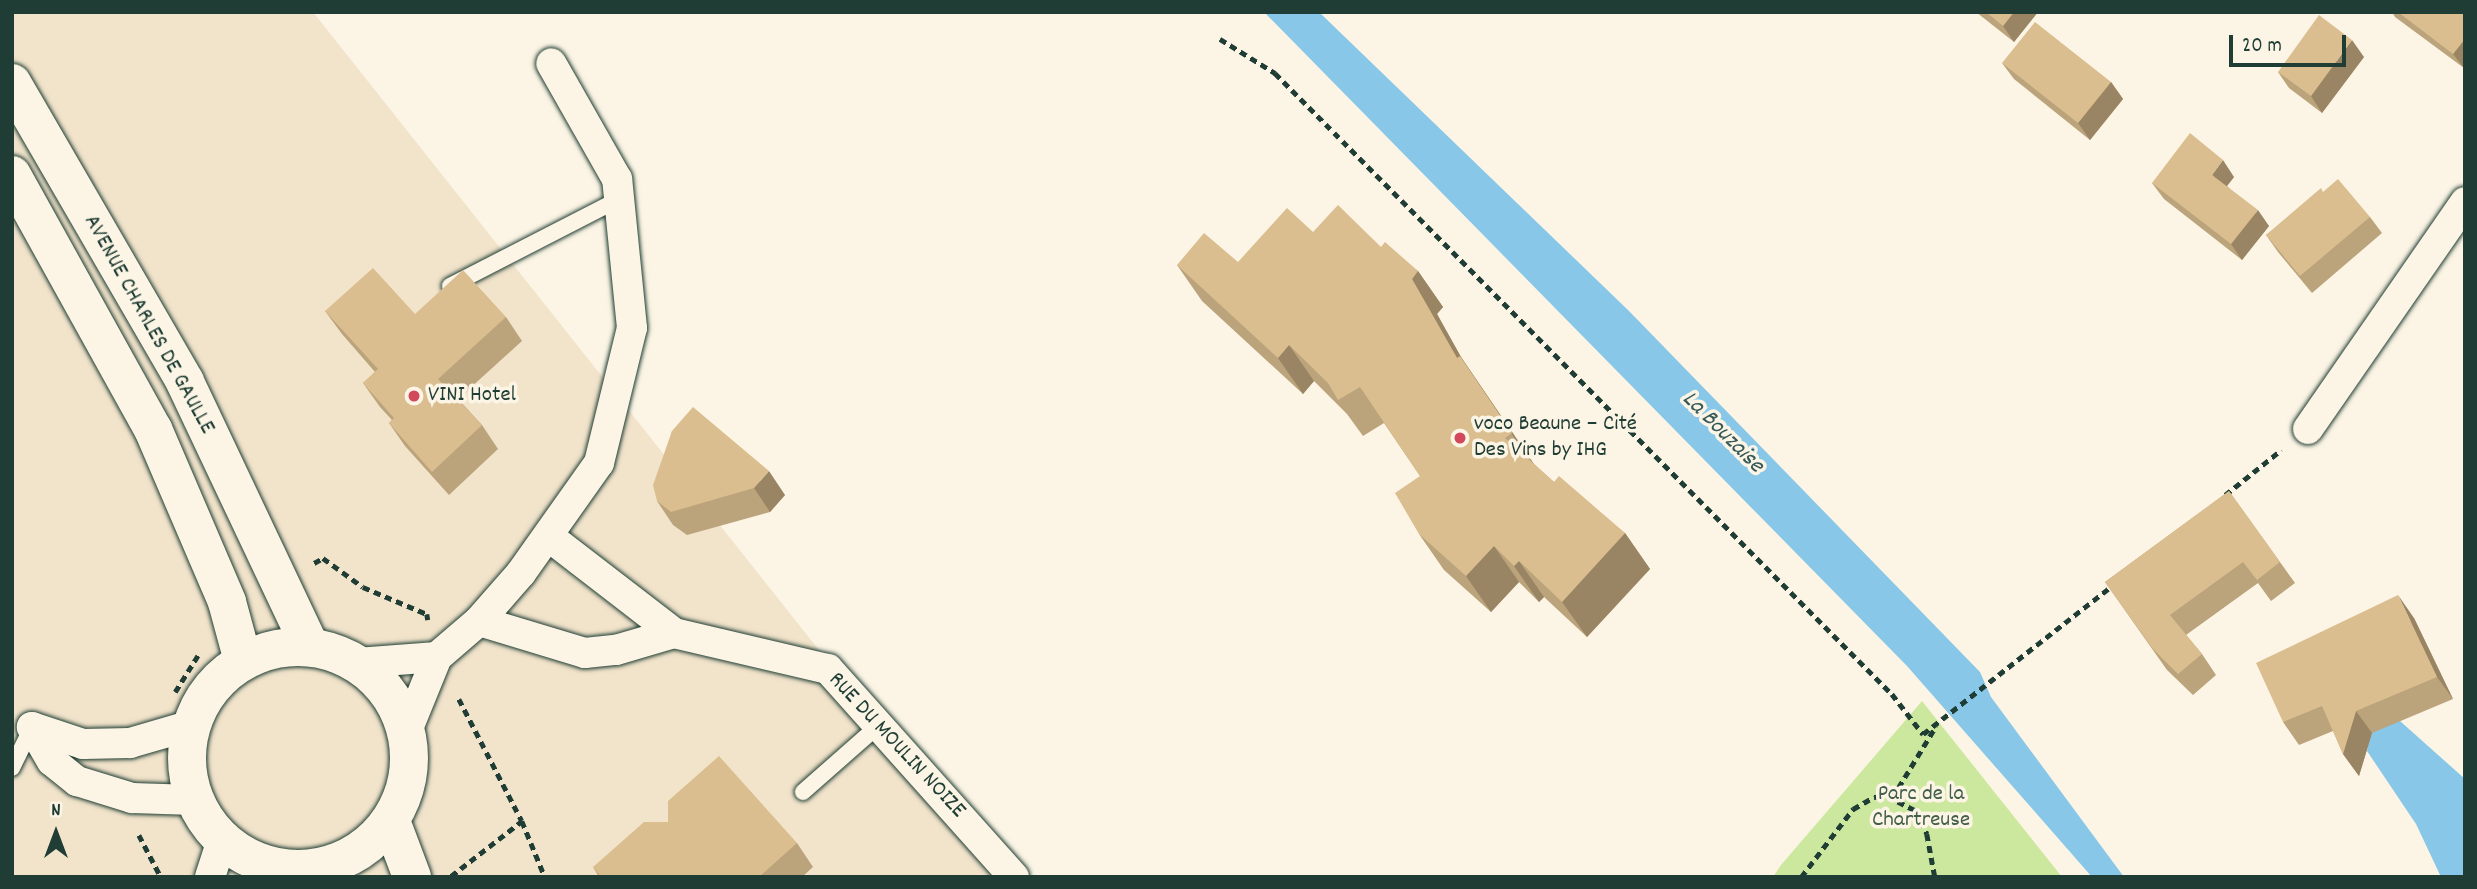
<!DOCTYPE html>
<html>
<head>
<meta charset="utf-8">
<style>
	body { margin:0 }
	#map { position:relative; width:2477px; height:889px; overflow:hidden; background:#fcf5e5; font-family:Dekko,sans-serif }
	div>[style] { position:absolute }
	.built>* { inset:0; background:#f2e4cb }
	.green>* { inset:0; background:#cce89f }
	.water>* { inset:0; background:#88c7e8 }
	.path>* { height:4.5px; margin-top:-2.25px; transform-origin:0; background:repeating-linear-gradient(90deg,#1f3d34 0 7px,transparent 0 12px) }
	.roads { filter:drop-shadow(0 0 2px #1f3d34) drop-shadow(0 0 2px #1f3d34) }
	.lane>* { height:16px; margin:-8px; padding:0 8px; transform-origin:8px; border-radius:8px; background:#fcf5e5 }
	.street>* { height:30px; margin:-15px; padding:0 15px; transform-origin:15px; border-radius:15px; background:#fcf5e5 }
	.primary>* { height:38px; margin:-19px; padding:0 19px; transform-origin:19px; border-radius:19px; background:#fcf5e5 }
	.primary>.ring { margin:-19px; padding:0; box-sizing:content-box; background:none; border:38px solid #fcf5e5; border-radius:50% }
	.wall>* { inset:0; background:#bba37b }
	.shaded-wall>* { inset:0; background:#998564 }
	.building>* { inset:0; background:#dabe8f }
	.dots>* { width:19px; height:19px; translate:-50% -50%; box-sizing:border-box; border:4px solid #fcf5e5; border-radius:50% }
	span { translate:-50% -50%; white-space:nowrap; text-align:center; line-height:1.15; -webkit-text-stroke:7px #fcf5e5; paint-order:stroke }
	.street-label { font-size:23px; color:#1f3d34 }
	.poi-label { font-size:23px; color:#1f3d34 }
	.left { translate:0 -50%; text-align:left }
	.park-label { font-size:23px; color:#425f49 }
	.water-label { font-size:24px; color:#345958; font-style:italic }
	.frame { position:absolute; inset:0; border:14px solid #1f3d34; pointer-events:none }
	.north { position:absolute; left:21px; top:798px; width:70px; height:70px; -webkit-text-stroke:5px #fcf5e5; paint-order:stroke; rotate:0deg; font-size:19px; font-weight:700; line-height:28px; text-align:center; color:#1f3d34 }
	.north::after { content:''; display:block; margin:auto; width:24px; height:32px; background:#1f3d34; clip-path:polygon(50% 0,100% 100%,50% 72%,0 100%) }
	.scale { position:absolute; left:2229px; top:35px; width:117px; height:32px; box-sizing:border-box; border:4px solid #1f3d34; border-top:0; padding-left:9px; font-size:21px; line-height:24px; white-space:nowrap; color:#1f3d34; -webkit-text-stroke:5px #fcf5e5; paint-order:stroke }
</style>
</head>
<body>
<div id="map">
	<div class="built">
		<div style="clip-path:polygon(12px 12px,313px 12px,999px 877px,12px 877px)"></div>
	</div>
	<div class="green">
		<div style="clip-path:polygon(1922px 701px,2062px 877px,1773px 877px,1781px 865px)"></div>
	</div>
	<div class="water">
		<div style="clip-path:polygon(1264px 12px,1319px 12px,1629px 311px,1980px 672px,1991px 697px,2124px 877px,2092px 877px,1907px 666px)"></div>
		<div style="clip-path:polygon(2392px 703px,2400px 721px,2465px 779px,2465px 877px,2441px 877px,2416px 824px,2367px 751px,2371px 730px)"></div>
	</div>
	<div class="path">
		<div style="left:1220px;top:39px;width:65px;rotate:31.7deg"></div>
		<div style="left:1275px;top:73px;width:875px;rotate:45.19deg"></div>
		<div style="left:1892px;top:694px;width:51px;rotate:52.2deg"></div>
		<div style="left:1923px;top:734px;width:240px;rotate:-38.1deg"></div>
		<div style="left:2225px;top:495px;width:72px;rotate:-38.8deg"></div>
		<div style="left:314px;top:563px;width:10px;rotate:-29deg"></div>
		<div style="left:323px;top:558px;width:49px;rotate:35.9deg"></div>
		<div style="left:363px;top:587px;width:69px;rotate:22.9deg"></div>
		<div style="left:427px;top:614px;width:6px;rotate:81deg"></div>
		<div style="left:175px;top:692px;width:47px;rotate:-58deg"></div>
		<div style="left:459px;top:699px;width:137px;rotate:62.7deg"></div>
		<div style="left:522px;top:821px;width:61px;rotate:67.7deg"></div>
		<div style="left:1892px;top:798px;width:84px;rotate:-58.6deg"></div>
		<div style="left:139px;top:835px;width:47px;rotate:62.4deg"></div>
		<div style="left:451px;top:876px;width:90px;rotate:-37.8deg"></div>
		<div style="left:1801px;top:877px;width:86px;rotate:-52.6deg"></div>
		<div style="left:1853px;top:809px;width:24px;rotate:-30deg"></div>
		<div style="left:1874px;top:797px;width:13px;rotate:-4deg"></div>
		<div style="left:1887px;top:796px;width:31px;rotate:27deg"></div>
		<div style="left:1915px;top:810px;width:27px;rotate:63deg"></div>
		<div style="left:1927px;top:834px;width:44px;rotate:79.5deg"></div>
	</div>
	<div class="roads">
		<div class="lane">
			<div style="left:450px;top:286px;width:190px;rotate:-27.2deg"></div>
			<div style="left:12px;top:768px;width:46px;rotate:-64deg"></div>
			<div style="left:803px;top:792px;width:101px;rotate:-41.4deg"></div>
		</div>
		<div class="street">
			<div style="left:2308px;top:429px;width:276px;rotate:-55.3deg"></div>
			<div style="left:479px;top:621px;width:111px;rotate:16.8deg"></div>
			<div style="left:585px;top:653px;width:31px;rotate:-6deg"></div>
			<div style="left:616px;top:650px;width:60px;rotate:-16.3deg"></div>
			<div style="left:674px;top:633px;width:159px;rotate:-142.4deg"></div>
			<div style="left:674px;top:633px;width:158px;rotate:13.2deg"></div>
			<div style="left:828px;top:669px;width:279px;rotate:48.2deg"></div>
			<div style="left:437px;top:657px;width:55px;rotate:-40.6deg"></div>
			<div style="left:479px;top:621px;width:64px;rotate:-48.8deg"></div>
			<div style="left:521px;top:573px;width:135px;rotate:-54.7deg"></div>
			<div style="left:599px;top:463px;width:139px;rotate:-76.3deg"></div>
			<div style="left:632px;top:328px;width:150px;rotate:-95.7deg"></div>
			<div style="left:617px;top:179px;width:133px;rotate:-119.6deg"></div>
			<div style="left:357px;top:663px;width:80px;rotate:-4.3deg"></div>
			<div style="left:437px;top:657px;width:80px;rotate:112.1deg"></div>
			<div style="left:192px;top:725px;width:65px;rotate:163.8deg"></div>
			<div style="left:130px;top:743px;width:47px;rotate:178.8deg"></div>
			<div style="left:83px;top:744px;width:54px;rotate:-161.6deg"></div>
			<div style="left:32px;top:727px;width:39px;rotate:60deg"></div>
			<div style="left:52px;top:761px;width:32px;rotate:39deg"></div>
			<div style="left:77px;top:781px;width:58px;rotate:17.2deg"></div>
			<div style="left:132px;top:798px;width:62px;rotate:1.8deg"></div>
			<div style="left:210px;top:877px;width:40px;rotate:-72deg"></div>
			<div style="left:286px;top:877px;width:9px;rotate:-58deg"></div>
		</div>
		<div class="primary">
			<div style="left:12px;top:83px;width:345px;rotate:59.9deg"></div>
			<div style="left:185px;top:382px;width:293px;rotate:64.7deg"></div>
			<div style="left:12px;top:175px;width:291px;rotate:61deg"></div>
			<div style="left:153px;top:429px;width:188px;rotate:66.8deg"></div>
			<div style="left:227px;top:602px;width:61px;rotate:74.8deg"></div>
			<div class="ring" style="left:187px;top:647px;width:184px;height:184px"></div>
			<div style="left:391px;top:821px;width:60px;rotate:69.4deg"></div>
		</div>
	</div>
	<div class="wall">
		<div style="clip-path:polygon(1976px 12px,2038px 12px,2014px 42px)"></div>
		<div style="clip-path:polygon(2392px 12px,2465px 12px,2464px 68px,2395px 17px)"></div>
		<div style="clip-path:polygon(2364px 57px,2322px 113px,2289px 88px,2278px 72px)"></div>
		<div style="clip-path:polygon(2002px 63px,2111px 82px,2123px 99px,2090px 140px,2014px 79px)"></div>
		<div style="clip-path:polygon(2234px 177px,2227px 186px,2269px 226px,2242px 260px,2164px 199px,2152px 183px)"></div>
		<div style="clip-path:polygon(2323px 192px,2370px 217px,2382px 233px,2312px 293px,2278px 252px,2266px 235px)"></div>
		<div style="clip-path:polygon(1313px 232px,1381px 247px,1418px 271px,1443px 307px,1437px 314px,1461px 357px,1534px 464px,1554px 482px,1625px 533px,1650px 569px,1587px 637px,1544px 597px,1539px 602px,1519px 582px,1491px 612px,1444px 570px,1419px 534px,1420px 476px,1384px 423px,1363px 436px,1347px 414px,1314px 381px,1303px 394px,1202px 301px,1177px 265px,1238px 262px)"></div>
		<div style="clip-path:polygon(325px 311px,506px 317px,522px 341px,458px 399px,482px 425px,498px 449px,449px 495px,405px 446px,389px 423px,392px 420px,380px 407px,363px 383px,375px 372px,342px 334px)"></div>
		<div style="clip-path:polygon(672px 431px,785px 495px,770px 512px,687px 535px,673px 525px,657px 501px)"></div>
		<div style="clip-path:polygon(2229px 491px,2295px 583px,2271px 601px,2258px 583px,2186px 635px,2202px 654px,2216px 675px,2193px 695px,2167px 670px,2105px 582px)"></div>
		<div style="clip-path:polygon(2414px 618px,2453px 699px,2372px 733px,2359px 776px,2343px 754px,2333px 731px,2299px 745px,2283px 722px)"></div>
		<div style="clip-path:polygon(668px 822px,797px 843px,813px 867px,802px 877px,599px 877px,593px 867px)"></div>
	</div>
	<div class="shaded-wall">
		<div style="clip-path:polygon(2014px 12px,2038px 12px,2014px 42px,2003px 26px)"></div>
		<div style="clip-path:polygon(2465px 39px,2465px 67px,2464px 68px,2453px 54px)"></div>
		<div style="clip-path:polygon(2352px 40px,2364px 57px,2322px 113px,2311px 96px)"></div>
		<div style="clip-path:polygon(2111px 82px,2123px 99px,2090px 140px,2078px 123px)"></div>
		<div style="clip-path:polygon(2223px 160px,2234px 177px,2223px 191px,2212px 175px)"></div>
		<div style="clip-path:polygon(2258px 210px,2269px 226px,2242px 260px,2231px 244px)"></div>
		<div style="clip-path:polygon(1418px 271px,1443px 307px,1437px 314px,1461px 357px,1537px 469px,1457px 358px,1412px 279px)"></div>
		<div style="clip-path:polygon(1289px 345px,1314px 381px,1303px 394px,1278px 358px)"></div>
		<div style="clip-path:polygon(769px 471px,785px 495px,770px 512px,754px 488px)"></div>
		<div style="clip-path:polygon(1625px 533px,1650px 569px,1587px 637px,1562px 602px)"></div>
		<div style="clip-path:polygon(1494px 546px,1519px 582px,1491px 612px,1466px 576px)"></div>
		<div style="clip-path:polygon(1519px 561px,1544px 597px,1539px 602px,1514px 566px)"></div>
		<div style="clip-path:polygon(2398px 595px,2414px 618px,2453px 699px,2437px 677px)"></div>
		<div style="clip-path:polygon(2356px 711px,2372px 733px,2359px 776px,2343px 754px)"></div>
	</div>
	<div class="building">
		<div style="clip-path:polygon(1986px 12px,2014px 12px,2003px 26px)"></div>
		<div style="clip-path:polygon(2398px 12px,2465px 12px,2465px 39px,2453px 54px)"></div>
		<div style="clip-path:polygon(2319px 15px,2352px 40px,2311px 96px,2278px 72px)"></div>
		<div style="clip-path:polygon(2035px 22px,2111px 82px,2078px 123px,2002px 63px)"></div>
		<div style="clip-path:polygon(2190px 133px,2223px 160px,2212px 175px,2258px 210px,2231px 244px,2152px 183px)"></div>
		<div style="clip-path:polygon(2338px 179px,2370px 217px,2300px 276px,2266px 235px,2321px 188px,2323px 192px)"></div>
		<div style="clip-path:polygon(1338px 205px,1381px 247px,1385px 242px,1418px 271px,1412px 279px,1457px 358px,1460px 356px,1512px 433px,1505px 438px,1554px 482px,1559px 476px,1625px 533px,1562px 602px,1519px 561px,1514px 566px,1494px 546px,1466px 576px,1419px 534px,1395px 493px,1420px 476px,1360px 387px,1338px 400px,1328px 383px,1289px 345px,1278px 358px,1177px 265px,1204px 233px,1238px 262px,1287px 208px,1313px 232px)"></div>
		<div style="clip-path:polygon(373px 268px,415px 314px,463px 270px,506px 317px,438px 379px,482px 425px,432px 472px,389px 423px,394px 418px,363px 383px,378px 369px,325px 311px)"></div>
		<div style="clip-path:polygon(693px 407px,769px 471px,754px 488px,671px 512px,657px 501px,653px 485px,672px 431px)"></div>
		<div style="clip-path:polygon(2229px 491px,2280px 562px,2257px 580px,2243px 562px,2170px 615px,2202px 654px,2178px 674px,2153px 649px,2105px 582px)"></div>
		<div style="clip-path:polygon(2398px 595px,2437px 677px,2356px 711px,2343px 754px,2322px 706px,2283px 722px,2256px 663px)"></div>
		<div style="clip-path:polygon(719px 756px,797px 843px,759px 877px,601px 877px,593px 867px,644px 822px,668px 822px,668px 801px)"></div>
	</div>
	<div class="dots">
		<div style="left:414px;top:396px;background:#d1495b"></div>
		<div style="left:1460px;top:438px;background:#d1495b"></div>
	</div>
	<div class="street-label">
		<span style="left:148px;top:325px;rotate:61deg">AVENUE CHARLES DE GAULLE</span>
		<span style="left:896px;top:746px;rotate:47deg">RUE DU MOULIN NOIZE</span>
	</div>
	<div class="poi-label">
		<span class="left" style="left:428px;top:396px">VINI Hotel</span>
		<span class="left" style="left:1474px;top:438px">voco Beaune – Cité<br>Des Vins by IHG</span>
	</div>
	<div class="park-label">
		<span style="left:1921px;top:808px">Parc de la<br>Chartreuse</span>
	</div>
	<div class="water-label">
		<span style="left:1722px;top:433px;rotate:45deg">La Bouzaise</span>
	</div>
	<div class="frame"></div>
	<div class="north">N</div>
	<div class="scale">20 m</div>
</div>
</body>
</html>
